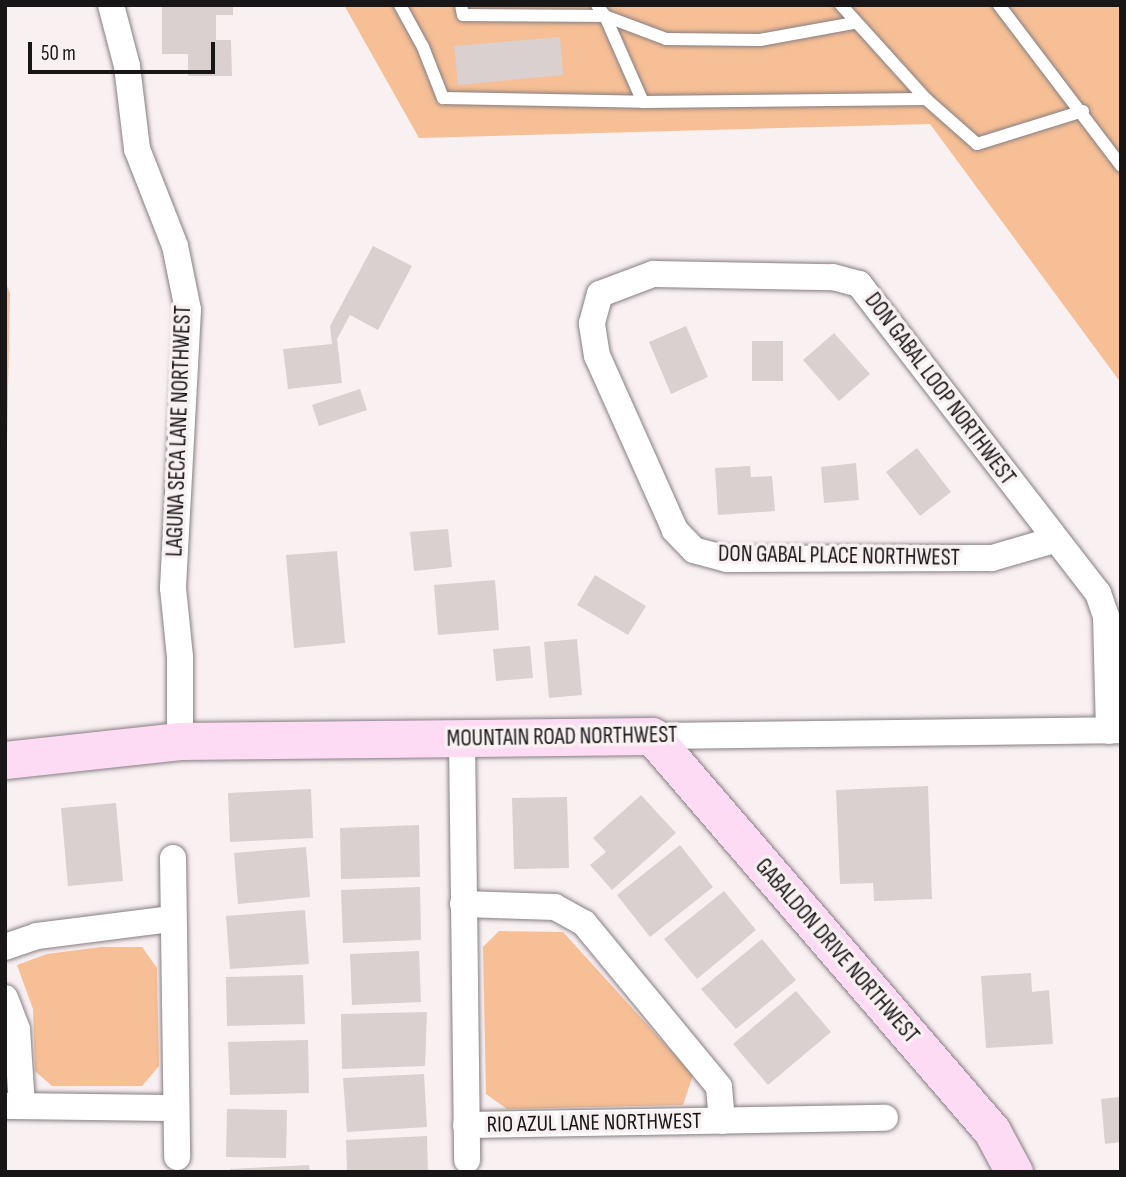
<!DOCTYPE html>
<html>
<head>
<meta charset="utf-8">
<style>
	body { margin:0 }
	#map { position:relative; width:1126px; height:1177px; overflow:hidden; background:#f9f0f2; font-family:"Sofia Sans Condensed",sans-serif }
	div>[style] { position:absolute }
	.green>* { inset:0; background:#f6bf95 }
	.building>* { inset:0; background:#d9d0cf }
	.roads { filter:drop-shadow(0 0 2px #867e80) drop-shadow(0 0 2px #867e80) }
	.lane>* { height:12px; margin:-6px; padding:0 6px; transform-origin:6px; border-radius:6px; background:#fff }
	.street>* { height:26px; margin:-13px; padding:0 13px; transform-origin:13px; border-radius:13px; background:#fff }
	.secondary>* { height:37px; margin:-18.5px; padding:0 18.5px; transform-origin:18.5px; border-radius:18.5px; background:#fedbf5 }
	span { translate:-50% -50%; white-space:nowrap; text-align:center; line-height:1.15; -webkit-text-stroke:7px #f9f0f2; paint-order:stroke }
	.street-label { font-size:23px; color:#191617 }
	.frame { position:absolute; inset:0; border:7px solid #191617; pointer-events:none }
	.scale { position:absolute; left:28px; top:42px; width:187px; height:32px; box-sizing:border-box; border:4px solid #191617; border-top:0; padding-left:9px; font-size:21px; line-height:24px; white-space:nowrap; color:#191617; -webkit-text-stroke:5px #f9f0f2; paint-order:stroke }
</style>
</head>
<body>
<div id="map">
	<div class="green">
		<div style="clip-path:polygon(344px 5px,1121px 5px,1121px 383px,930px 124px,419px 138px)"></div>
		<div style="clip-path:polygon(5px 282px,10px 293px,5px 548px)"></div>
		<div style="clip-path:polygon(499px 931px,563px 932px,693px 1075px,683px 1105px,507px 1109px,486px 1094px,483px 947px)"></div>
		<div style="clip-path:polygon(101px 947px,142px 947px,157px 968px,159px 1066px,142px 1086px,52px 1086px,35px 1071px,33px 1009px,17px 965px,47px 954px)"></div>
	</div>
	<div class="building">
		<div style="clip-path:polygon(162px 5px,233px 5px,233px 15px,216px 15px,216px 40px,231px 40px,232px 76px,188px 76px,188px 54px,162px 54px)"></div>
		<div style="clip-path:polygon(560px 37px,563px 75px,458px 85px,454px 46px)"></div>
		<div style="clip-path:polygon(373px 246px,412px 266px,378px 330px,350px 315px,337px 339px,342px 383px,288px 389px,283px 349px,332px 344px,330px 326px)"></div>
		<div style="clip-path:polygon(686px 326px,708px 377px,671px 394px,649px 342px)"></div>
		<div style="clip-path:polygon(834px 333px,870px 374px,839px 401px,803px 360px)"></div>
		<div style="clip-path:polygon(752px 341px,783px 341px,783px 381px,752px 381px)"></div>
		<div style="clip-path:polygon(360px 389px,367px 410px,319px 426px,312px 405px)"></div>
		<div style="clip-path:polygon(917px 448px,951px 492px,920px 516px,886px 472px)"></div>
		<div style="clip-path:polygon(856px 463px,859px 500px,824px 503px,821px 467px)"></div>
		<div style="clip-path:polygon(750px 466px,751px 477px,772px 476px,775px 511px,718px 515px,715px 468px)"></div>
		<div style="clip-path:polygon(448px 529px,452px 567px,414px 571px,410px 532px)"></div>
		<div style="clip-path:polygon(337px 551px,345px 643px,294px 648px,286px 555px)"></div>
		<div style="clip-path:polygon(595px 575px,646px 606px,628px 635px,577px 605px)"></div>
		<div style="clip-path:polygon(495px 580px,499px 630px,438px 635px,434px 585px)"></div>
		<div style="clip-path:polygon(577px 639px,582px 695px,549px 698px,544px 642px)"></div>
		<div style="clip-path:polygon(530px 646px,533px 678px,496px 681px,493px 649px)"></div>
		<div style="clip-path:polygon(928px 786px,932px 899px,874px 901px,873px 883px,840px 884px,836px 790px)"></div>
		<div style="clip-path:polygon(311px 789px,313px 838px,230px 842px,228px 793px)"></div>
		<div style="clip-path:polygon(641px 795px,676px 833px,612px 890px,590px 865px,606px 852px,593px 838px)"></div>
		<div style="clip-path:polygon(567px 797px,569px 868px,514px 869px,512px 798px)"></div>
		<div style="clip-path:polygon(116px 803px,123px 881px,68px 886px,61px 808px)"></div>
		<div style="clip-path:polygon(419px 825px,420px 877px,341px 879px,340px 828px)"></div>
		<div style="clip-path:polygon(680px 845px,713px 887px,650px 937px,617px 895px)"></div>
		<div style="clip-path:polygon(306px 847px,310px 897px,238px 904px,234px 853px)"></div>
		<div style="clip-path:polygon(420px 887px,421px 940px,343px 943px,341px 890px)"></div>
		<div style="clip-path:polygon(724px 891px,756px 930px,697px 979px,664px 939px)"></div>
		<div style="clip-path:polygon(305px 910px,309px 964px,230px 969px,226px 916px)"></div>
		<div style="clip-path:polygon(762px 939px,796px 980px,736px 1029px,701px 989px)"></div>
		<div style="clip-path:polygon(419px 951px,421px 1002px,352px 1005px,350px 954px)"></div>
		<div style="clip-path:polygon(1031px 973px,1032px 992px,1049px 990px,1053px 1044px,986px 1048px,981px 976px)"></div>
		<div style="clip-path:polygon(303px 975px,305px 1024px,227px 1026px,226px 977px)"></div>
		<div style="clip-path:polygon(796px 991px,831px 1032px,768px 1085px,733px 1044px)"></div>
		<div style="clip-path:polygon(427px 1012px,425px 1066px,342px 1069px,341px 1014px)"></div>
		<div style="clip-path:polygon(308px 1040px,309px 1093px,230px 1095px,228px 1042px)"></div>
		<div style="clip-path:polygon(424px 1074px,427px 1127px,347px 1132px,343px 1078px)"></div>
		<div style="clip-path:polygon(1121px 1097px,1121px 1142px,1105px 1144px,1101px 1099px)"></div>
		<div style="clip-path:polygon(227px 1109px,287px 1110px,286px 1158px,226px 1157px)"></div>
		<div style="clip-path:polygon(427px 1136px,428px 1172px,347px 1172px,346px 1140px)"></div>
		<div style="clip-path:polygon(309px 1165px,310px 1172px,230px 1172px,230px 1169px)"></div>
	</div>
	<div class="roads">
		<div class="lane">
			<div style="left:400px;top:5px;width:48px;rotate:61.3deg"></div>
			<div style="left:423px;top:47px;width:55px;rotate:68.6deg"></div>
			<div style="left:443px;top:98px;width:200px;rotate:1.1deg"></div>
			<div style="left:643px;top:102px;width:283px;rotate:-0.6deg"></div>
			<div style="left:926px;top:99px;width:127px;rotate:-132.1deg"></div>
			<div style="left:461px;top:5px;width:10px;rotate:79deg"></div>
			<div style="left:463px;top:15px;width:142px;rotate:0.4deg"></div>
			<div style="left:605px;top:16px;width:94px;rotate:66.2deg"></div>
			<div style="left:597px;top:5px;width:14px;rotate:54deg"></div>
			<div style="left:605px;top:16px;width:65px;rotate:20.7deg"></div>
			<div style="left:666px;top:39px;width:94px;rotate:0.6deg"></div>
			<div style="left:760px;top:40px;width:96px;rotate:-10.3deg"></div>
			<div style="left:999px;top:5px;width:202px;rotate:52.8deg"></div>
			<div style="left:926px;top:99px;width:68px;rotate:41.4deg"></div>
			<div style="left:977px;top:144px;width:111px;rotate:-17.3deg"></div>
		</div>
		<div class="street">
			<div style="left:111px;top:5px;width:63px;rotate:75.3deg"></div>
			<div style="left:127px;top:66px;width:84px;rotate:83.1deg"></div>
			<div style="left:137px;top:149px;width:104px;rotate:68.6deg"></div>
			<div style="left:175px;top:246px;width:65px;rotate:78.5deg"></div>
			<div style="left:188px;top:310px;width:278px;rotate:93.1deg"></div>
			<div style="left:173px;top:588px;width:69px;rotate:84.2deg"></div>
			<div style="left:180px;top:657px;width:84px;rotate:90deg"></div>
			<div style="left:1054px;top:540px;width:65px;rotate:163.8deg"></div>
			<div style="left:992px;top:558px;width:265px;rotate:179.8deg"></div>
			<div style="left:727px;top:559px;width:34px;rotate:-165deg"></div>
			<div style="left:694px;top:550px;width:28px;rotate:-134deg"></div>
			<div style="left:675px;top:530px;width:191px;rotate:-114.1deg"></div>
			<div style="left:597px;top:356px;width:33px;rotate:-99deg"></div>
			<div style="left:592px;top:323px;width:30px;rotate:-75deg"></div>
			<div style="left:600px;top:294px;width:57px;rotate:-20.7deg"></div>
			<div style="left:653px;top:274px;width:180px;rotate:1deg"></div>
			<div style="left:833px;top:277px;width:27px;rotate:15deg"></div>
			<div style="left:859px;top:284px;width:391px;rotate:52.3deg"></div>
			<div style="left:1098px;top:593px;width:24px;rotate:71deg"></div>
			<div style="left:1106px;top:616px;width:115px;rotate:88.5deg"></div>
			<div style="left:652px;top:736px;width:469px;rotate:-0.7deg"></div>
			<div style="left:462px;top:738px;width:422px;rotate:89.3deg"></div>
			<div style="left:173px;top:858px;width:299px;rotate:89.2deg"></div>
			<div style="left:463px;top:904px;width:92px;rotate:1.9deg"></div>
			<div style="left:555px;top:907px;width:33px;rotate:29deg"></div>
			<div style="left:584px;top:923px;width:212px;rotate:50.5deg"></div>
			<div style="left:719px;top:1087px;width:34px;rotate:85deg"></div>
			<div style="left:5px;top:947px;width:34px;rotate:-19deg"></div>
			<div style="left:37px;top:936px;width:136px;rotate:-7.2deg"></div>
			<div style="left:5px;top:998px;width:34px;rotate:69deg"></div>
			<div style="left:17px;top:1030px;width:76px;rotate:86.2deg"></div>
			<div style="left:5px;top:1106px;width:171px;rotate:0.7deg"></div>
			<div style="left:466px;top:1125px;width:419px;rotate:-1deg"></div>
		</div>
		<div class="secondary">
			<div style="left:5px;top:760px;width:176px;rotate:-6.2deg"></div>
			<div style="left:180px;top:741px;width:472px;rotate:-0.6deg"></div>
			<div style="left:652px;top:736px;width:521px;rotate:49.28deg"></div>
			<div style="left:992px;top:1131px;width:47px;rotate:61.8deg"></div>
		</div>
	</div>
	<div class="street-label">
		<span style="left:940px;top:389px;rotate:53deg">DON GABAL LOOP NORTHWEST</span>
		<span style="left:179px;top:431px;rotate:-88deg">LAGUNA SECA LANE NORTHWEST</span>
		<span style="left:839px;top:556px;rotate:1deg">DON GABAL PLACE NORTHWEST</span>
		<span style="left:562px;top:737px;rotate:-1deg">MOUNTAIN ROAD NORTHWEST</span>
		<span style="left:837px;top:951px;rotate:49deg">GABALDON DRIVE NORTHWEST</span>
		<span style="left:594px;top:1123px;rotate:-1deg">RIO AZUL LANE NORTHWEST</span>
	</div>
	<div class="frame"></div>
	<div class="scale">50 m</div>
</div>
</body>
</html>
